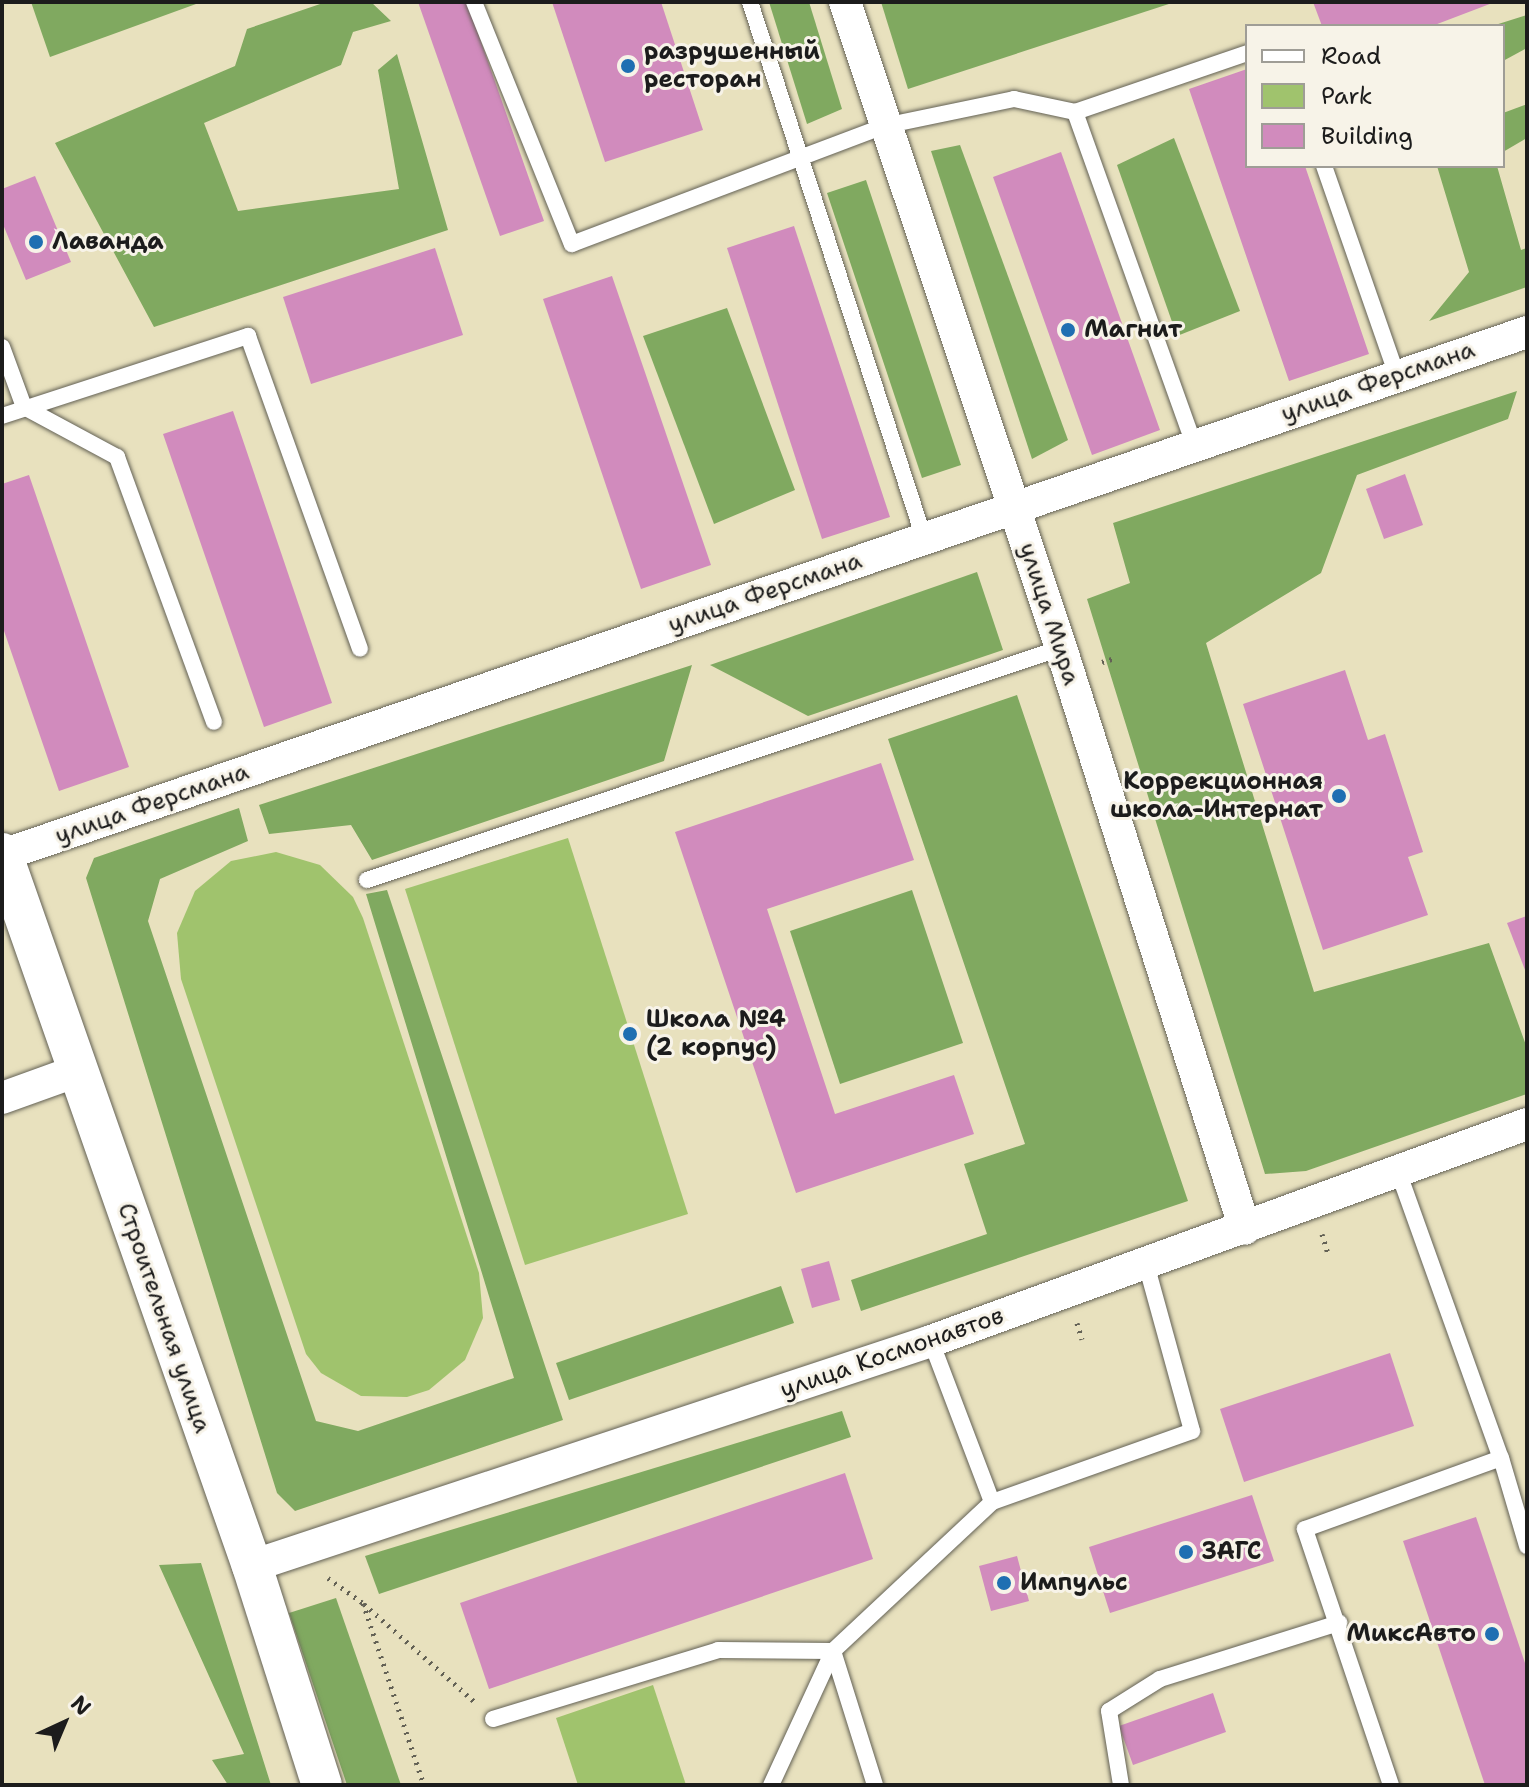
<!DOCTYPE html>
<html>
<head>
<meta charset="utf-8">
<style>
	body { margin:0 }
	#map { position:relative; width:1529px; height:1787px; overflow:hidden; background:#e8e1be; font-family:"Shantell Sans",sans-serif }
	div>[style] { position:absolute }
	.green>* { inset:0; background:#a0c36d }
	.forest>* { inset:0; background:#80a960 }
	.building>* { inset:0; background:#d18bbd }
	.path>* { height:5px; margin-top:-2.5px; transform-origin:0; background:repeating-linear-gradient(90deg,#636155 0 2px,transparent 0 8px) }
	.roads { filter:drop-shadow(0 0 2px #636155) drop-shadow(0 0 2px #636155) }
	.service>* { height:16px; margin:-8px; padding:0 8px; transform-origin:8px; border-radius:8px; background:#fff }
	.minor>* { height:32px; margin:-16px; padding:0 16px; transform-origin:16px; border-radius:16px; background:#fff }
	.tertiary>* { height:40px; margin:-20px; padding:0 20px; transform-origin:20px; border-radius:20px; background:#fff }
	.dots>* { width:22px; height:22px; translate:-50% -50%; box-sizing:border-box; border:4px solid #f7f3e8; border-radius:50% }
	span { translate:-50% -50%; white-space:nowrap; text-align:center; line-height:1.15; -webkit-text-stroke:6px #f7f3e8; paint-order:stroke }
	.poi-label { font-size:24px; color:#1c1c1c; font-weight:700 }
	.left { translate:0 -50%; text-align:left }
	.right { translate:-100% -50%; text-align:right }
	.street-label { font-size:24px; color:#1c1c1c }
	.frame { position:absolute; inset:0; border:4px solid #1c1c1c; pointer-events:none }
	.legend { position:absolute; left:1245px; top:24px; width:260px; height:144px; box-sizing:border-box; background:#f7f3e8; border:2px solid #9f9d96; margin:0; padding:10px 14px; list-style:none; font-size:24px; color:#1c1c1c }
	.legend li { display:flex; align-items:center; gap:16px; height:40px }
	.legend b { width:40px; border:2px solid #9f9d96 }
	.north { position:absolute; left:24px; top:1683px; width:80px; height:80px; -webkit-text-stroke:6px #f7f3e8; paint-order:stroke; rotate:44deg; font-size:22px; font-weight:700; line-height:32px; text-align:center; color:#1c1c1c }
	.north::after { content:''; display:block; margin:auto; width:28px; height:36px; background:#1c1c1c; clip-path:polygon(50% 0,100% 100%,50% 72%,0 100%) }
</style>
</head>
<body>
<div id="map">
	<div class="green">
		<div style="clip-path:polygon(568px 838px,688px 1214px,525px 1265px,405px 889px)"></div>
		<div style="clip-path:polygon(276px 852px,320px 865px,353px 897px,363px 918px,479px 1273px,483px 1318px,465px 1360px,429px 1390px,407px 1397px,361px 1396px,321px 1373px,306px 1354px,181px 979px,177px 933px,195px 891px,231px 861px)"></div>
		<div style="clip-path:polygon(653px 1685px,686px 1785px,578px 1785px,556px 1718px)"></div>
	</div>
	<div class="forest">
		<div style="clip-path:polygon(31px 2px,196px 2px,196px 4px,50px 57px)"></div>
		<div style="clip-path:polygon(326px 2px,371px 2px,391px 21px,353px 32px,341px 65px,204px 123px,238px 211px,399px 189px,378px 70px,397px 54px,448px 230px,154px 327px,55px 143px,235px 66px,247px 29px)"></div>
		<div style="clip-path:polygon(769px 2px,809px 2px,842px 109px,807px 124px)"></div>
		<div style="clip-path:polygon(881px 2px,1175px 2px,908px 89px)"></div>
		<div style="clip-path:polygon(1527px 15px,1527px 48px,1503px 61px,1503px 26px,1492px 26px)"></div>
		<div style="clip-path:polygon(1527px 104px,1527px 138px,1503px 152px,1503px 113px)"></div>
		<div style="clip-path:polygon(1174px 138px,1240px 311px,1177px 336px,1117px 165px)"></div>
		<div style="clip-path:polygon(960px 145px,1068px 440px,1032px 459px,931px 151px)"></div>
		<div style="clip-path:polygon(1437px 166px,1497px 166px,1521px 250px,1527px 248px,1527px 287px,1429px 321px,1469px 272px)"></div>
		<div style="clip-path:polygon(866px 180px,961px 465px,922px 478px,827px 193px)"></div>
		<div style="clip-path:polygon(727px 308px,795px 490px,714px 524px,643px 336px)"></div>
		<div style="clip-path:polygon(1517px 391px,1508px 419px,1357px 475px,1321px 573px,1206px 643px,1314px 992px,1489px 943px,1527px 1048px,1527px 1094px,1306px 1171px,1265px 1174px,1087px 599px,1130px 583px,1113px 523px)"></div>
		<div style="clip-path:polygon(977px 572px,1003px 650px,808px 716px,710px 665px)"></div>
		<div style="clip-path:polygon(692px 665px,664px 761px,372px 860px,351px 825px,269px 834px,259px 805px)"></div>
		<div style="clip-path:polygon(1017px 695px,1188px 1201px,861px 1311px,851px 1280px,987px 1234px,964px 1164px,1025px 1144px,888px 739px)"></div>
		<div style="clip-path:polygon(239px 808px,248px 841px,160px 879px,148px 921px,316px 1421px,358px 1431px,514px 1378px,366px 894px,387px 890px,563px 1420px,295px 1511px,277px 1493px,86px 878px,94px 858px)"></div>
		<div style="clip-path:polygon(912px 890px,963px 1043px,840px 1084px,790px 931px)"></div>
		<div style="clip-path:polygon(781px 1286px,794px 1323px,569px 1400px,556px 1363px)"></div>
		<div style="clip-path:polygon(842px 1411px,851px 1437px,379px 1594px,365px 1556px)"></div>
		<div style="clip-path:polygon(201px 1563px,271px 1785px,228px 1785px,212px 1760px,244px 1754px,159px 1565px)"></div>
		<div style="clip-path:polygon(336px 1598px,401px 1785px,347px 1785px,289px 1613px)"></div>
	</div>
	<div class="building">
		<div style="clip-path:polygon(418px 2px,467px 2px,544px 221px,500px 236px)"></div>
		<div style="clip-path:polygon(552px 2px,661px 2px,703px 130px,605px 162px)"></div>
		<div style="clip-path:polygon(1313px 2px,1495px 2px,1432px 26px,1322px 26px)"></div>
		<div style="clip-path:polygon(1247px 69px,1247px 166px,1305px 166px,1369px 354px,1289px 381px,1189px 89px)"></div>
		<div style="clip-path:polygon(1061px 152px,1160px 430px,1092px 455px,993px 177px)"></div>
		<div style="clip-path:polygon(35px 176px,71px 262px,26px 280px,2px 222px,2px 189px)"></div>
		<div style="clip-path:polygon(794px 226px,890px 517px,822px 539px,727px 248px)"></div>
		<div style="clip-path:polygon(435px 248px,463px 335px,311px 384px,283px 297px)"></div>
		<div style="clip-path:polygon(612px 276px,711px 565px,641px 589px,543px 299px)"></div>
		<div style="clip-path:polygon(233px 411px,332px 703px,264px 727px,163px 434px)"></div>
		<div style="clip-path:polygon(1405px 474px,1423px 525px,1384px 539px,1366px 489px)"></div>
		<div style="clip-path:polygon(29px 475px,129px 767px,59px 791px,2px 625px,2px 484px)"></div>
		<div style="clip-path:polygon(1345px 670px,1368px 740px,1385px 734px,1423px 852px,1408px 857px,1428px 915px,1323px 950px,1243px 704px)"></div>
		<div style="clip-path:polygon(881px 763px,914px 860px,767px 909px,835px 1114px,954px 1075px,974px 1134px,796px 1193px,675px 832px)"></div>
		<div style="clip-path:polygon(1527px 916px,1527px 975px,1507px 923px)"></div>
		<div style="clip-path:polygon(829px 1261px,840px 1300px,812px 1308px,801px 1269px)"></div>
		<div style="clip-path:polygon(1390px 1353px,1414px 1426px,1244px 1482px,1220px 1409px)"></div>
		<div style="clip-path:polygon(845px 1473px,873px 1559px,489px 1689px,460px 1603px)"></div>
		<div style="clip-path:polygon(1252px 1495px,1274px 1561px,1110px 1613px,1089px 1547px)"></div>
		<div style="clip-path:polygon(1476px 1517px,1527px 1669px,1527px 1785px,1485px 1785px,1403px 1541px)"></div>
		<div style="clip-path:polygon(1017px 1556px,1029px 1601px,991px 1611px,979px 1566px)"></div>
		<div style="clip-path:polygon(1213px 1693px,1226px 1732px,1133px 1765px,1119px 1726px)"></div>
	</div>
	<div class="path">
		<div style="left:1102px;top:662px;width:14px;rotate:-17deg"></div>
		<div style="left:1322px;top:1234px;width:21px;rotate:73deg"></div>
		<div style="left:1077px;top:1323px;width:17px;rotate:73deg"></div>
		<div style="left:328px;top:1578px;width:43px;rotate:35.5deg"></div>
		<div style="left:363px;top:1603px;width:192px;rotate:71.5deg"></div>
		<div style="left:364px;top:1604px;width:149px;rotate:41.5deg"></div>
	</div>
	<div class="roads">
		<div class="service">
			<div style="left:474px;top:2px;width:261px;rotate:68deg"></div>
			<div style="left:572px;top:244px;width:334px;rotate:-20.7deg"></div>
			<div style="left:884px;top:126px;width:133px;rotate:-11.7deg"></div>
			<div style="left:1014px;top:99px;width:62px;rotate:12deg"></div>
			<div style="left:1075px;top:112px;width:182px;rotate:-18.9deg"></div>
			<div style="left:750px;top:2px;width:564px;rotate:72.02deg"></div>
			<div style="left:1075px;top:112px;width:354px;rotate:70.3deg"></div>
			<div style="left:1324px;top:166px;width:222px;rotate:70.8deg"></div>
			<div style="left:2px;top:347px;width:64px;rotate:69.9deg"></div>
			<div style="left:24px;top:407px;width:106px;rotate:28.3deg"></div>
			<div style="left:117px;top:457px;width:282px;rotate:69.9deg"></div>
			<div style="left:2px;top:416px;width:259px;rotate:-18deg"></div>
			<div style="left:248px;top:336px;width:332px;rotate:70.3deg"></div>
			<div style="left:367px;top:880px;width:732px;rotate:-18.48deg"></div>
			<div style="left:1398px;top:1171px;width:305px;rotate:70.3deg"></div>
			<div style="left:1501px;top:1458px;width:92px;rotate:73.5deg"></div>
			<div style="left:992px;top:1502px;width:212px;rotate:-19.5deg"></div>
			<div style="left:1192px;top:1431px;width:173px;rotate:-105.4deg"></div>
			<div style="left:493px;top:1719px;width:235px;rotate:-17deg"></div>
			<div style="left:718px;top:1650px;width:115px;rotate:0.5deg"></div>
			<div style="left:833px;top:1651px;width:148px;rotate:114.8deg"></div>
			<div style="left:875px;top:1785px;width:140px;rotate:-107.4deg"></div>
			<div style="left:833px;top:1651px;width:218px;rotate:-43.1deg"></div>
			<div style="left:992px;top:1502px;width:172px;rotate:-110.8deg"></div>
			<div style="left:1121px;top:1785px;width:75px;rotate:-99.2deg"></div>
			<div style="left:1109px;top:1711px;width:60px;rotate:-32.1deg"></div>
			<div style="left:1160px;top:1679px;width:188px;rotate:-17.4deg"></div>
			<div style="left:1391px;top:1785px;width:270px;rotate:-108.6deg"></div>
			<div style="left:1305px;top:1529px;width:208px;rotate:-19.9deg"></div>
		</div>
		<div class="minor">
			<div style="left:845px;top:2px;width:681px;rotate:71.51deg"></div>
			<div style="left:1061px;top:648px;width:609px;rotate:72.43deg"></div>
			<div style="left:3px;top:855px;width:1611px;rotate:-18.94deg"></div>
			<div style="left:2px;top:1098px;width:80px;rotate:-19.8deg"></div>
			<div style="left:252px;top:1566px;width:715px;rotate:-18.33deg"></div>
			<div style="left:931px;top:1341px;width:634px;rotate:-20.01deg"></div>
		</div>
		<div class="tertiary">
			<div style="left:2px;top:853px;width:756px;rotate:70.68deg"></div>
			<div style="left:252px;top:1566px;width:230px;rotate:72.3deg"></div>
		</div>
	</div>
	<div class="dots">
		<div style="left:628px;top:66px;background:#1f6fb2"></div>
		<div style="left:36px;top:242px;background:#1f6fb2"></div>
		<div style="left:1068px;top:330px;background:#1f6fb2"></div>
		<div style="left:1339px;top:796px;background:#1f6fb2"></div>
		<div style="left:630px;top:1034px;background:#1f6fb2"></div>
		<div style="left:1186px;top:1552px;background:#1f6fb2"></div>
		<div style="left:1004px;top:1583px;background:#1f6fb2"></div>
		<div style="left:1492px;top:1634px;background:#1f6fb2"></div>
	</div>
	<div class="poi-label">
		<span class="left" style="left:644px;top:66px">разрушенный<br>ресторан</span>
		<span class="left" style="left:52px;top:242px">Лаванда</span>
		<span class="left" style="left:1084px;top:330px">Магнит</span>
		<span class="right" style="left:1323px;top:796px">Коррекционная<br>школа-Интернат</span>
		<span class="left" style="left:646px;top:1034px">Школа №4<br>(2 корпус)</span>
		<span class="left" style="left:1202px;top:1552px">ЗАГС</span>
		<span class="left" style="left:1020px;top:1583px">Импульс</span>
		<span class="right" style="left:1476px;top:1634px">МиксАвто</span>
	</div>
	<div class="street-label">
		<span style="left:1378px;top:382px;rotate:-19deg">улица Ферсмана</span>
		<span style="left:765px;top:593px;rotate:-19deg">улица Ферсмана</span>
		<span style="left:1049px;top:614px;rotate:72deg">улица Мира</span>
		<span style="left:152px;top:804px;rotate:-19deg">улица Ферсмана</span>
		<span style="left:164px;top:1318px;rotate:71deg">Строительная улица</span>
		<span style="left:892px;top:1353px;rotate:-19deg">улица Космонавтов</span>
	</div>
	<div class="frame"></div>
	<ul class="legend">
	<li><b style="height:10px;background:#fff"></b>Road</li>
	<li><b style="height:22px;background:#a0c36d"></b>Park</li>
	<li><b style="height:22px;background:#d18bbd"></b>Building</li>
	</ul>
	<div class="north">N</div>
</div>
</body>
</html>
